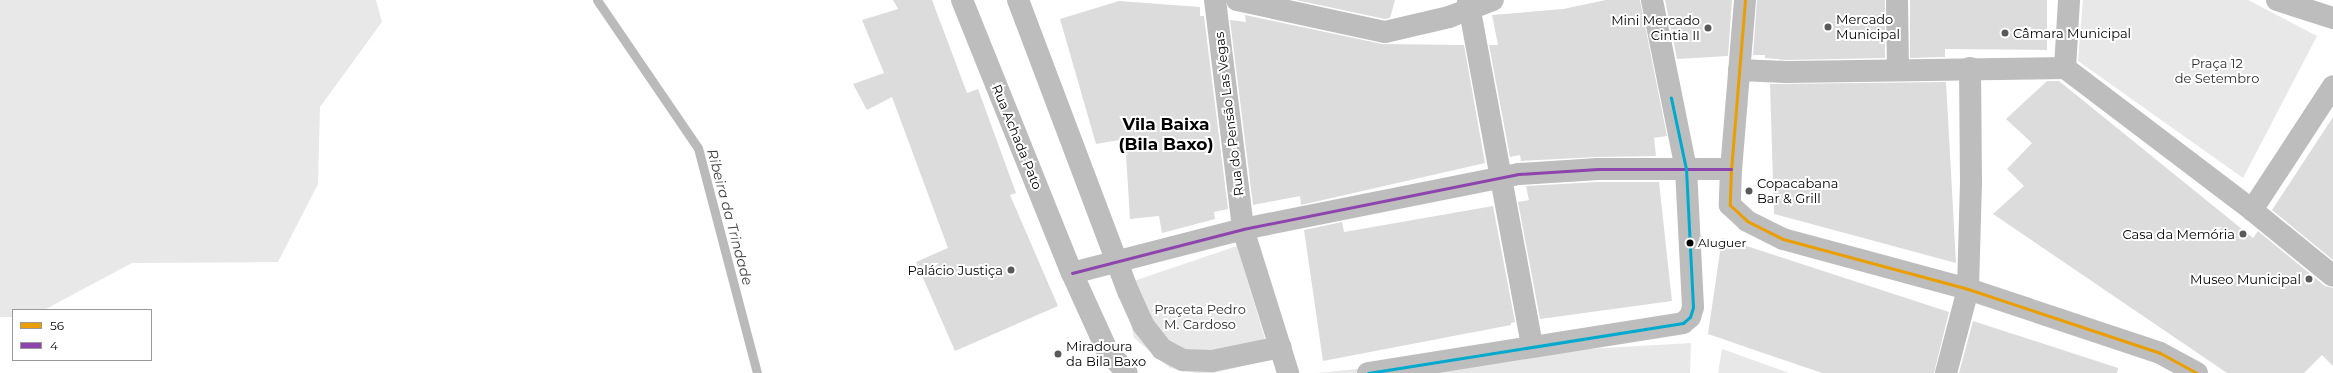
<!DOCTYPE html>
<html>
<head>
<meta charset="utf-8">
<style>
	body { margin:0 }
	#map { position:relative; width:2333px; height:373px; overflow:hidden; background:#fff; font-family:Montserrat,sans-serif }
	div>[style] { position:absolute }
	.green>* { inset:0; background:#e8e8e8 }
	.stream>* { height:9px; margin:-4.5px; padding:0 4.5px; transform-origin:4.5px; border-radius:4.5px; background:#bababa }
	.building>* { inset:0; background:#dcdcdc }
	.street>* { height:22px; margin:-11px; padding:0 11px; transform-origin:11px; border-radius:11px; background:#bdbdbd }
	.bus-1>* { height:3px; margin:-1.5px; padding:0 1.5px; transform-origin:1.5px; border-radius:1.5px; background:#eb9e00 }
	.bus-2>* { height:3px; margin:-1.5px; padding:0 1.5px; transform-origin:1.5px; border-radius:1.5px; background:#8e44ad }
	.bus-3>* { height:3px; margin:-1.5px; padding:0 1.5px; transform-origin:1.5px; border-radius:1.5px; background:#00a9ce }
	.dots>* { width:11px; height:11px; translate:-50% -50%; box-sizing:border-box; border:2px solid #fff; border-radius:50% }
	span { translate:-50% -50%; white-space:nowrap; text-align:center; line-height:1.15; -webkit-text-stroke:4px #fff; paint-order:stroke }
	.bus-label { font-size:12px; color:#000 }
	.left { translate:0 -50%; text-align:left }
	.poi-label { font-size:13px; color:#000 }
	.right { translate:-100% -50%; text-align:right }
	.park-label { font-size:13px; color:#2d2d2d }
	.street-label { font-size:13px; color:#000 }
	.water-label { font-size:14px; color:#3e3e3e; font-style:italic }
	.district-label { font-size:17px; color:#000; font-weight:700 }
	.legend { position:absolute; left:12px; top:309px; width:140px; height:52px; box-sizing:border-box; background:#fff; border:1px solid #999; margin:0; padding:5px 7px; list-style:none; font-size:12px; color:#000 }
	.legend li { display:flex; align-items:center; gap:8px; height:20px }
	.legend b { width:20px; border:1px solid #999 }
</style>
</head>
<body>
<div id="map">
	<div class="green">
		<div style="clip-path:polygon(0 0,376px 0,382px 22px,320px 107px,318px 184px,278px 262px,132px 263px,44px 310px,13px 310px,13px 317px,0 317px)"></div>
		<div style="clip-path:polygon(2083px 0,2248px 0,2317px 36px,2243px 178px,2078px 61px)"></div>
		<div style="clip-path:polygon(1237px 246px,1271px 359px,1214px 373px,1196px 373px,1170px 368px,1134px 338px,1122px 285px)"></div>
		<div style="clip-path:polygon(1691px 343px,1690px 373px,1316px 373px,1534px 352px)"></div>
		<div style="clip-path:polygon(1722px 349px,1789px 373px,1718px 373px)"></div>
	</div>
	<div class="stream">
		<div style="left:597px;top:0;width:179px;rotate:55.7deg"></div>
		<div style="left:698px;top:148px;width:233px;rotate:75.3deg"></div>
	</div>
	<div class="building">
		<div style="clip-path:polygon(893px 0,932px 0,967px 93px,978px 89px,1016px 193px,1010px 195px,1058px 306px,955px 351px,916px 262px,948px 248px,892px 97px,867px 110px,853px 84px,884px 73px,862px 20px,898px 9px)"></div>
		<div style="clip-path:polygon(1296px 0,1395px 0,1390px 18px,1385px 19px)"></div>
		<div style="clip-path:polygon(1606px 0,1640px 0,1667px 136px,1654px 138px,1656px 156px,1597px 157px,1521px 161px,1520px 155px,1510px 157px,1489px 45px,1498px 45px,1492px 15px,1563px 9px)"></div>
		<div style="clip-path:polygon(1665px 0,1732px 0,1728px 56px,1677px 59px)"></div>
		<div style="clip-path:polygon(1757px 0,1885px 0,1885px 58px,1787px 60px,1765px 58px,1765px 55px,1753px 55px)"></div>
		<div style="clip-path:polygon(1910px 0,2047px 0,2047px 50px,1945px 49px,1945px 57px,1910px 58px)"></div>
		<div style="clip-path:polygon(1119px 1px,1200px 7px,1200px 16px,1204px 16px,1228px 209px,1214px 212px,1215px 219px,1162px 233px,1159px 216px,1130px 219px,1125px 139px,1096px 144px,1060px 19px)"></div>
		<div style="clip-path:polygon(1245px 15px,1382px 44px,1464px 45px,1485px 163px,1301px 205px,1300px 196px,1253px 205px,1230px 20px,1246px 22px)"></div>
		<div style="clip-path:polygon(2047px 81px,2059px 81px,2253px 238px,2258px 231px,2325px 286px,2333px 288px,2333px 366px,2322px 355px,2304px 373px,2227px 373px,1993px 214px,2024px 186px,2007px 169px,2032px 143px,2006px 119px)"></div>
		<div style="clip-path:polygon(1946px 82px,1956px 263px,1774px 214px,1770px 84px)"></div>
		<div style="clip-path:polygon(2333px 117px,2333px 260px,2272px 210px)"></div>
		<div style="clip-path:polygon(1598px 182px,1659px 182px,1672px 301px,1540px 319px,1518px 202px,1529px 200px,1526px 186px)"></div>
		<div style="clip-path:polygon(1493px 206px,1515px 322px,1511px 323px,1511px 325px,1323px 361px,1304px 230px,1342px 222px,1344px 232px)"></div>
		<div style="clip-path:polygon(1722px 238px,1949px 312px,1934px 373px,1822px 373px,1708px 334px)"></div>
		<div style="clip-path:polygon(1973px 321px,2118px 368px,2117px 373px,1959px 373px)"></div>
	</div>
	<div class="street">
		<div style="left:962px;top:0;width:294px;rotate:68.1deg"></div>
		<div style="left:1072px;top:273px;width:85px;rotate:65.6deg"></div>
		<div style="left:1107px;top:350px;width:30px;rotate:49deg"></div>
		<div style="left:1018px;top:0;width:313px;rotate:69.3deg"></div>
		<div style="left:1129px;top:293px;width:36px;rotate:66deg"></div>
		<div style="left:1144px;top:326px;width:29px;rotate:52deg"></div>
		<div style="left:1162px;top:349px;width:24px;rotate:28deg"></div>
		<div style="left:1183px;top:360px;width:29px;rotate:2deg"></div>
		<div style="left:1212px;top:361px;width:70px;rotate:-11.5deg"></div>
		<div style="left:1215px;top:0;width:231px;rotate:83deg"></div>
		<div style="left:1243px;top:229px;width:151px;rotate:72.6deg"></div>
		<div style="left:1237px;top:0;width:151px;rotate:12.2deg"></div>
		<div style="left:1385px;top:32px;width:66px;rotate:-13.2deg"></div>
		<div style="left:1449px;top:17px;width:47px;rotate:-21.1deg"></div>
		<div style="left:1468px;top:0;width:352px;rotate:79.5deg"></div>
		<div style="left:1745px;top:0;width:170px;rotate:94.7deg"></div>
		<div style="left:1731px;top:169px;width:36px;rotate:92deg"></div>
		<div style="left:1730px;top:205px;width:23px;rotate:43deg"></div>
		<div style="left:1747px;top:221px;width:40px;rotate:26.6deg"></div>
		<div style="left:1783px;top:239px;width:192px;rotate:15.1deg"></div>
		<div style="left:1968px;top:289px;width:202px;rotate:18.4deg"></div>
		<div style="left:2160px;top:353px;width:42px;rotate:28.4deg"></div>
		<div style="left:1897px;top:0;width:69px;rotate:89.2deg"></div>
		<div style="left:2277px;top:0;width:59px;rotate:17.8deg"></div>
		<div style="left:2065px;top:68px;width:68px;rotate:-86.6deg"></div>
		<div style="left:1739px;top:70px;width:48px;rotate:2.4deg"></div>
		<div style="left:1787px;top:72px;width:278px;rotate:-0.8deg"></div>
		<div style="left:2065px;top:68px;width:235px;rotate:37.2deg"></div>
		<div style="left:2252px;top:210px;width:104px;rotate:39.2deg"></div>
		<div style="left:2252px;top:210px;width:148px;rotate:-56.8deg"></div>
		<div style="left:1072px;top:273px;width:177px;rotate:-14.4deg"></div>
		<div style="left:1243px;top:229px;width:281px;rotate:-11.3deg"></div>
		<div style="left:1519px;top:174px;width:79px;rotate:-3.6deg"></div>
		<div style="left:1598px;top:169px;width:133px"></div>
		<div style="left:1368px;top:373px;width:319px;rotate:-9deg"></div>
		<div style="left:1683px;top:323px;width:9px;rotate:-41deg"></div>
		<div style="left:1690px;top:317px;width:10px;rotate:-73deg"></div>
		<div style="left:1693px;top:307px;width:138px;rotate:-92.9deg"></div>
		<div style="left:1686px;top:169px;width:172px;rotate:-101.4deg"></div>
		<div style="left:1946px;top:373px;width:87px;rotate:-75.3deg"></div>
		<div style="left:1968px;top:289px;width:106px;rotate:-88.4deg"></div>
		<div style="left:1971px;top:183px;width:115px;rotate:-90.5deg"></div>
	</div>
	<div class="bus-1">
		<div style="left:1745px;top:0;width:170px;rotate:94.7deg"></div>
		<div style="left:1731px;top:169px;width:36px;rotate:92deg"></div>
		<div style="left:1730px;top:205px;width:23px;rotate:43deg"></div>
		<div style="left:1747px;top:221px;width:40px;rotate:26.6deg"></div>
		<div style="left:1783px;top:239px;width:192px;rotate:15.1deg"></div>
		<div style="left:1968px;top:289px;width:202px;rotate:18.4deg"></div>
		<div style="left:2160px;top:353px;width:42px;rotate:28.4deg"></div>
	</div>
	<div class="bus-2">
		<div style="left:1072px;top:273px;width:177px;rotate:-14.4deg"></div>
		<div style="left:1243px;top:229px;width:281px;rotate:-11.3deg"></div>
		<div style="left:1519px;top:174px;width:79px;rotate:-3.6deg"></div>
		<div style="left:1598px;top:169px;width:133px"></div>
	</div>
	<div class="bus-3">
		<div style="left:1368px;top:373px;width:319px;rotate:-9deg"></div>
		<div style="left:1683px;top:323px;width:9px;rotate:-41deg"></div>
		<div style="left:1690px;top:317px;width:10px;rotate:-73deg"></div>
		<div style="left:1693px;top:307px;width:138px;rotate:-92.9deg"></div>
		<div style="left:1686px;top:169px;width:73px;rotate:-101.9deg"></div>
	</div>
	<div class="dots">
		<div style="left:1828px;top:27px;background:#595959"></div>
		<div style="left:1708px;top:28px;background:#595959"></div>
		<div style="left:2005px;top:33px;background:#595959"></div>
		<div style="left:1749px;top:191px;background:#595959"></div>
		<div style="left:2243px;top:234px;background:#595959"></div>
		<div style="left:1690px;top:243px;background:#000"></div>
		<div style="left:1011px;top:270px;background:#595959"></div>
		<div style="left:2309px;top:279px;background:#595959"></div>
		<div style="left:1058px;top:354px;background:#595959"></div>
	</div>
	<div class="bus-label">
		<span class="left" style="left:1698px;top:243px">Aluguer</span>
	</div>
	<div class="poi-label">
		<span class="left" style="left:1836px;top:27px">Mercado<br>Municipal</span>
		<span class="right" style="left:1700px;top:28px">Mini Mercado<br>Cintia II</span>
		<span class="left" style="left:2013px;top:33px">Câmara Municipal</span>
		<span class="left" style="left:1757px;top:191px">Copacabana<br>Bar &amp; Grill</span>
		<span class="right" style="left:2235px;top:234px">Casa da Memória</span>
		<span class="right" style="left:1003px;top:270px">Palácio Justiça</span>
		<span class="right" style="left:2301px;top:279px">Museo Municipal</span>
		<span class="left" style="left:1066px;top:354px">Miradoura<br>da Bila Baxo</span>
	</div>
	<div class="park-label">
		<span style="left:2217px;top:71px">Praça 12<br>de Setembro</span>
		<span style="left:1200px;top:317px">Praçeta Pedro<br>M. Cardoso</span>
	</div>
	<div class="street-label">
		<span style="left:1229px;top:114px;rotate:-97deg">Rua do Pensão Las Vegas</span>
		<span style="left:1017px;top:137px;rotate:68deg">Rua Achada Pato</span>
	</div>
	<div class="water-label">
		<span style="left:730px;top:217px;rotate:75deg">Ribeira da Trindade</span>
	</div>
	<div class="district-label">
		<span style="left:1166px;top:135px">Vila Baixa<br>(Bila Baxo)</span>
	</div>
	<ul class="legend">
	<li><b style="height:5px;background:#eb9e00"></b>56</li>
	<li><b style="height:5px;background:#8e44ad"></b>4</li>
	</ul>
</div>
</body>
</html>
